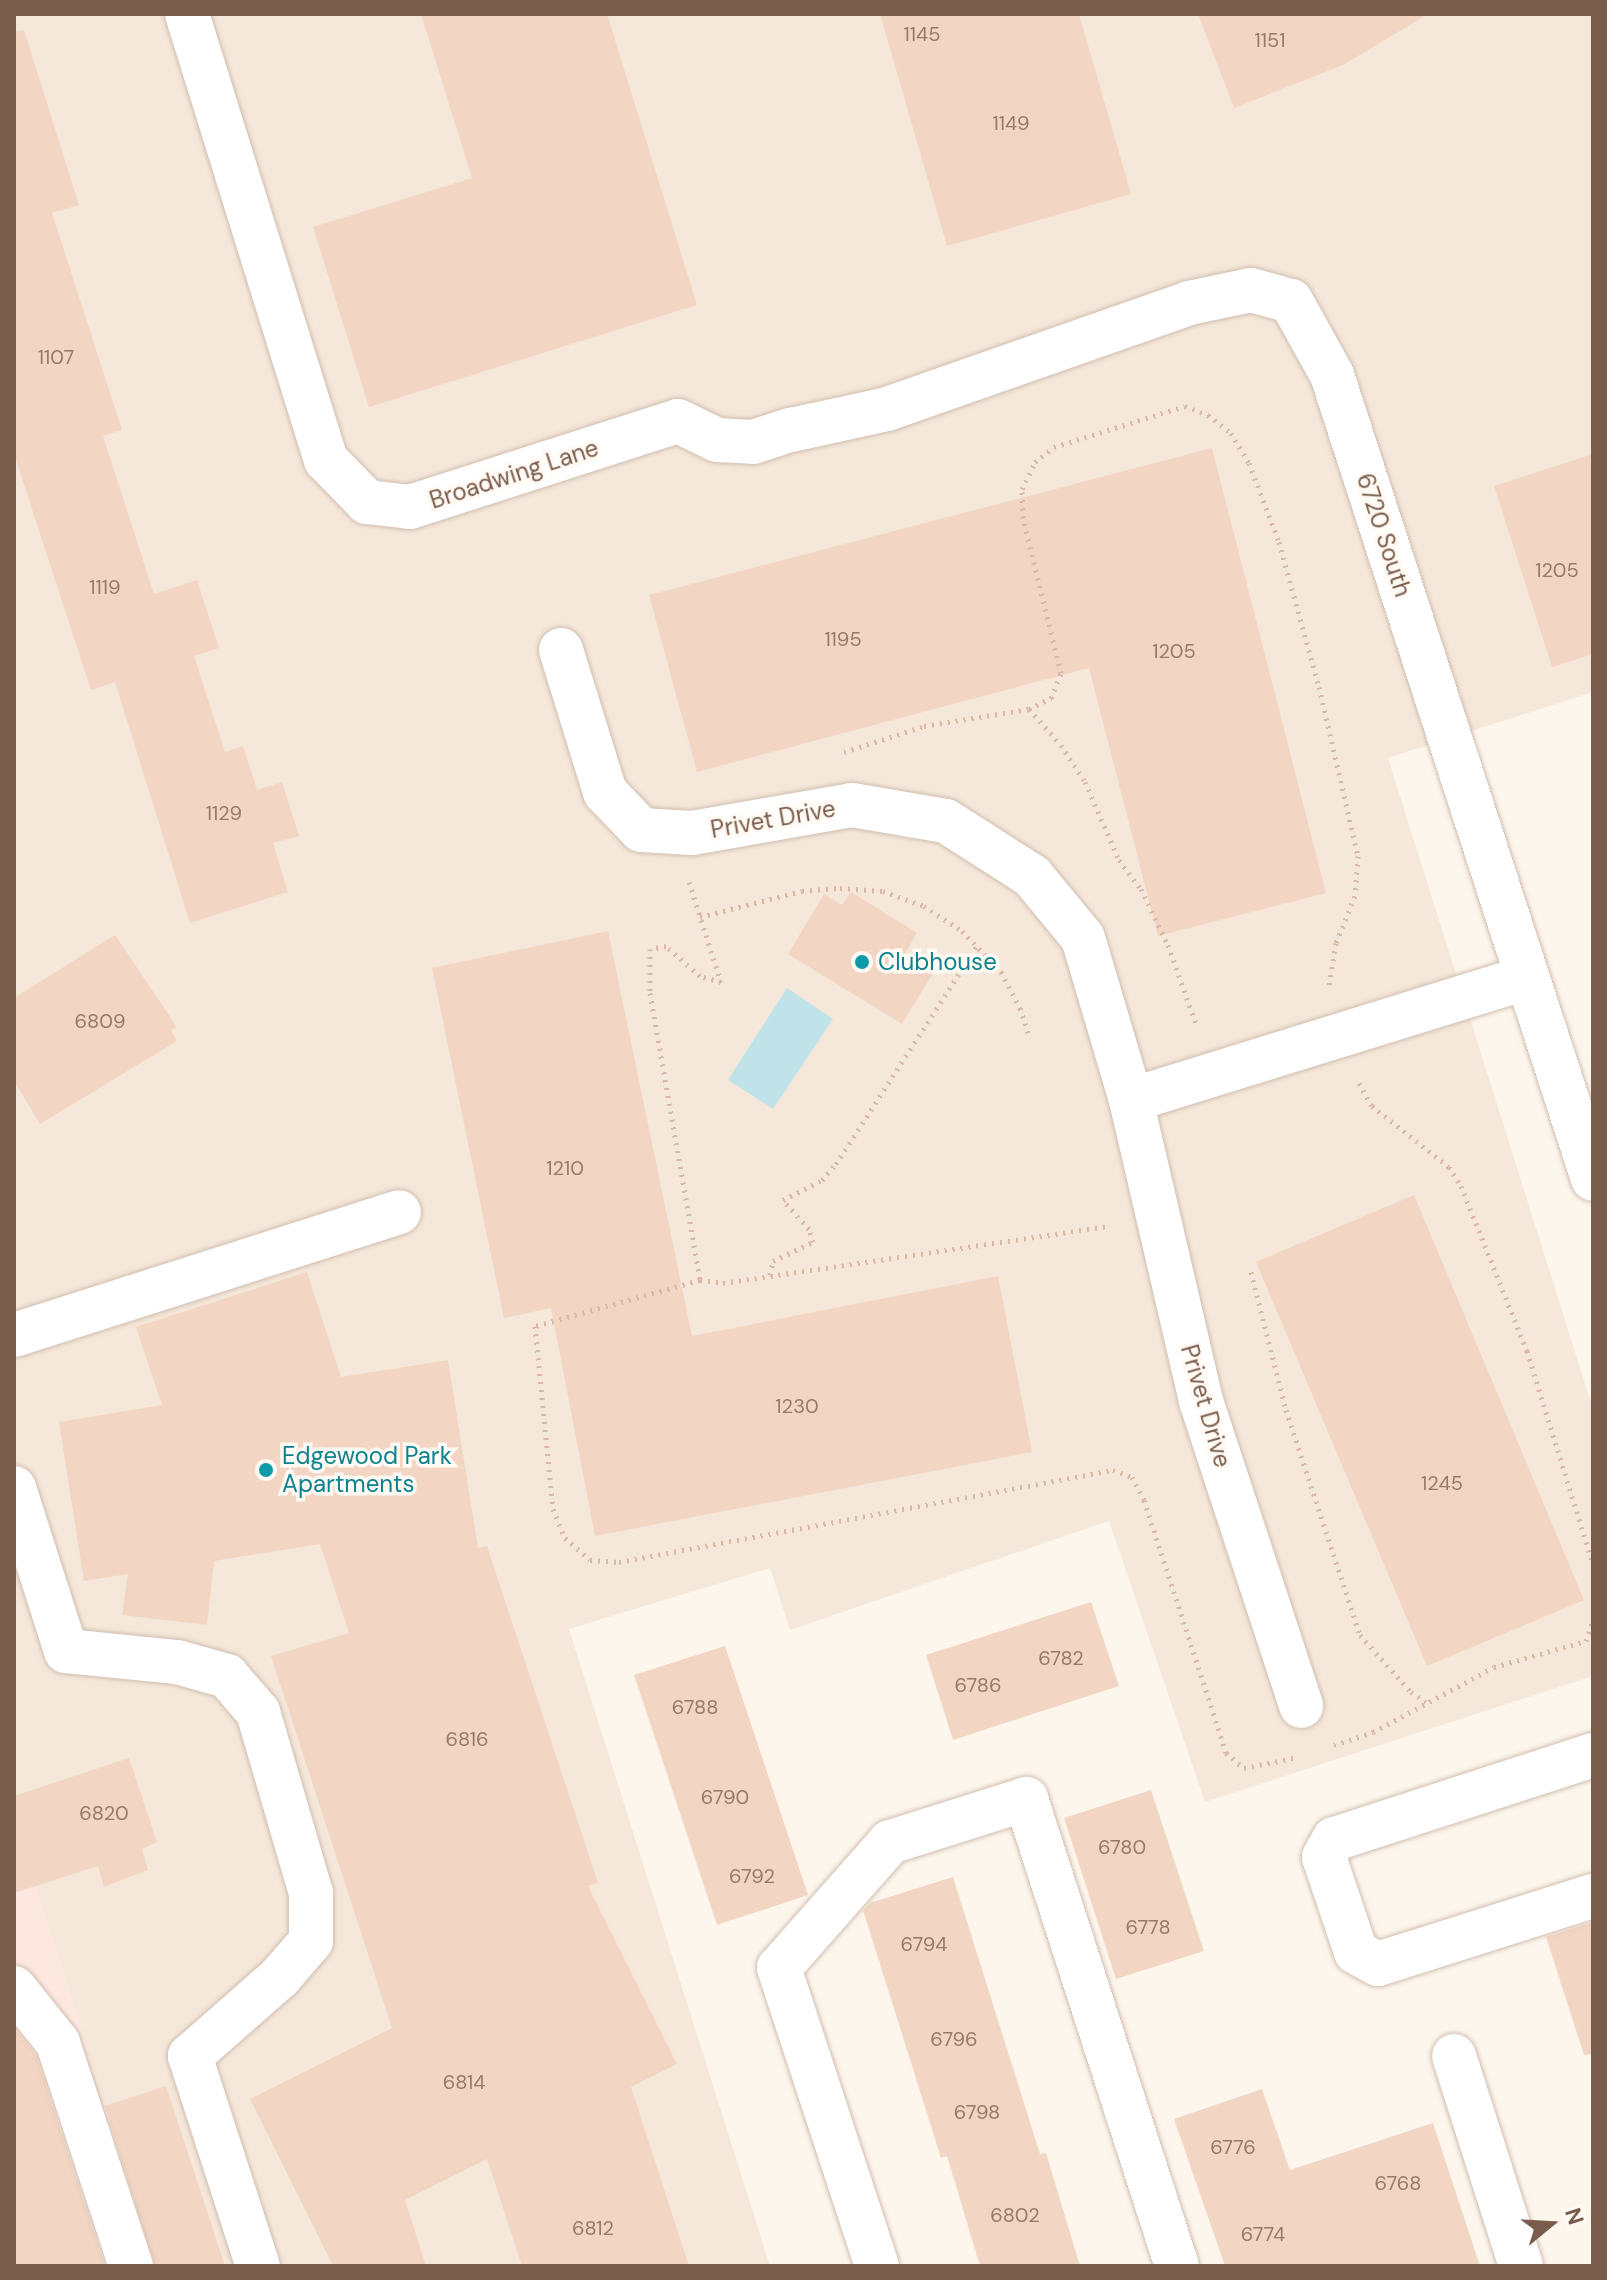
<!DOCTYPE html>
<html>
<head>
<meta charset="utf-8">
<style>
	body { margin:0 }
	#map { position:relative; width:1607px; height:2280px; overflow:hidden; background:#fdf6ec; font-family:"DM Sans",sans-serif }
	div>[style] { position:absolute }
	.residential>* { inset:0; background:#f5e8da }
	.commercial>* { inset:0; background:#fde8e0 }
	.water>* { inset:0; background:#bfe3e8 }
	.building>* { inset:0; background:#f3d5c3 }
	.path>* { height:5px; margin-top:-2.5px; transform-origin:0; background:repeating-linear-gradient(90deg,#d9b8a5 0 2px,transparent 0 8px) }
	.roads { filter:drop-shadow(0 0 2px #d1beb0) drop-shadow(0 0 2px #d1beb0) }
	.minor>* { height:44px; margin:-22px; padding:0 22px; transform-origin:22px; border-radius:22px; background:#fff }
	.dots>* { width:22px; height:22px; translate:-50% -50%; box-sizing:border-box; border:4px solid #fffaf3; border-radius:50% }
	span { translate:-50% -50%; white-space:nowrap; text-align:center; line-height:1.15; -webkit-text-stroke:7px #fffaf3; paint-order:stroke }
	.number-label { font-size:20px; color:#987a6a }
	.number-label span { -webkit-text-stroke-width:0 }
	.street-label { font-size:24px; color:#7a5c4d }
	.culture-label { font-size:24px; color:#0d838f }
	.left { translate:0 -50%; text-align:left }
	.frame { position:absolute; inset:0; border:16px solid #7a5c4d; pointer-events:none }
	.north { position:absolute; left:1511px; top:2184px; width:80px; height:80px; -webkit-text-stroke:6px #fffaf3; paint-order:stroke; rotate:72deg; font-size:22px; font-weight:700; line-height:32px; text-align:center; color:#7a5c4d }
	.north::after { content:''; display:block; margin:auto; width:28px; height:36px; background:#7a5c4d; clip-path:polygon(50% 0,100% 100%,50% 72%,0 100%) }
</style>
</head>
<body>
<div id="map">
	<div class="residential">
		<div style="clip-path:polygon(14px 14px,1593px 14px,1593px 692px,1388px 758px,1593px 1409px,1593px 1676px,1205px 1802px,1109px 1521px,790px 1630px,770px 1568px,569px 1629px,770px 2266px,158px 2266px,14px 1821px)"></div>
	</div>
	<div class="commercial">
		<div style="clip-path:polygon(14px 1821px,158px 2266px,14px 2266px)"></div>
	</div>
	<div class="water">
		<div style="clip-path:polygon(787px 988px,833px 1019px,773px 1109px,728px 1080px)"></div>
	</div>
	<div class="building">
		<div style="clip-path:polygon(421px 14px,607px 14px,697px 305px,369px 407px,313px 227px,472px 178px)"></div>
		<div style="clip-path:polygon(880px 14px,1079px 14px,1131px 194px,947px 246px)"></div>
		<div style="clip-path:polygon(1198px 14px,1428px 14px,1343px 65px,1234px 108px)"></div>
		<div style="clip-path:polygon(24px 30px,79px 205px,52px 213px,122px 430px,103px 436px,154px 594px,197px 580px,219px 648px,194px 656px,225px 752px,243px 746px,257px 790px,282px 782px,299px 836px,273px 843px,288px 892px,190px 923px,115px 682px,91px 690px,14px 454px,14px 32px)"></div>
		<div style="clip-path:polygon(1212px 448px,1326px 893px,1158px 936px,1089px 668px,697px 772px,649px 595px)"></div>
		<div style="clip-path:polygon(1593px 454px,1593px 654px,1552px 667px,1494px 486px)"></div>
		<div style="clip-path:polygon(851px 892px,917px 933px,906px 952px,935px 970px,902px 1024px,788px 954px,824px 894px,842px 905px)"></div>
		<div style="clip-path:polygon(608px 931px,692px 1336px,998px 1276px,1032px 1452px,595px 1536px,551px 1308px,504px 1318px,432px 968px)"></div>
		<div style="clip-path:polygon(115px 935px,177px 1027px,171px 1030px,177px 1041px,40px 1124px,14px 1081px,14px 998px)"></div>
		<div style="clip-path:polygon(1414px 1195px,1584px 1600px,1427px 1666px,1256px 1262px)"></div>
		<div style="clip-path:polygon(307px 1272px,341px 1377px,448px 1360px,478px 1548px,487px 1546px,598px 1883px,588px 1886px,677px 2064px,631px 2087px,689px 2266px,522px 2266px,487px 2159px,405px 2200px,426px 2266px,333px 2266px,250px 2099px,392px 2028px,271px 1656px,349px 1633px,320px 1544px,214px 1561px,207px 1625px,122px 1615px,128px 1574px,84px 1581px,59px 1422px,162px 1405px,136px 1327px)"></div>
		<div style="clip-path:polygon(1091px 1602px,1119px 1686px,953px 1740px,926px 1655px)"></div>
		<div style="clip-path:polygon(725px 1646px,808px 1895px,717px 1925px,634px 1675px)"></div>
		<div style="clip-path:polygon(129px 1758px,157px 1842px,142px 1849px,148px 1870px,104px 1887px,98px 1866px,14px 1893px,14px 1796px)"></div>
		<div style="clip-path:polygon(1151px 1790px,1204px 1951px,1116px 1979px,1064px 1818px)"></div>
		<div style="clip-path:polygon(953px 1877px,1040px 2154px,1046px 2153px,1080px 2266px,980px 2266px,947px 2156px,941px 2158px,863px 1910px,870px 1903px)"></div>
		<div style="clip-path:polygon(1593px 1922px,1593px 2054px,1584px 2055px,1546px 1937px)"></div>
		<div style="clip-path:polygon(14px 2028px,36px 2055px,105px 2266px,14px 2266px)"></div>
		<div style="clip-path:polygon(166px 2086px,189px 2156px,225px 2266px,155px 2266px,105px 2106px)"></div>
		<div style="clip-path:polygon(1262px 2089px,1290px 2170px,1433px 2123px,1480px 2266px,1225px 2266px,1174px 2119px)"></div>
	</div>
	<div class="path">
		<div style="left:1029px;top:709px;width:48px;rotate:48.4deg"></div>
		<div style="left:1061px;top:745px;width:44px;rotate:57deg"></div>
		<div style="left:1085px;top:782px;width:85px;rotate:66.4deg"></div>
		<div style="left:1119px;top:860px;width:36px;rotate:53deg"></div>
		<div style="left:1141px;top:889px;width:62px;rotate:64.3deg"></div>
		<div style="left:1168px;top:945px;width:87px;rotate:70.5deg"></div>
		<div style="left:844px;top:752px;width:84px;rotate:-18deg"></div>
		<div style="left:924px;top:726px;width:106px;rotate:-9.2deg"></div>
		<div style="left:1029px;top:709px;width:25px;rotate:-27deg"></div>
		<div style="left:1051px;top:698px;width:27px;rotate:-68deg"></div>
		<div style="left:1061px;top:673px;width:160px;rotate:-103.8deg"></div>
		<div style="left:1023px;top:518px;width:29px;rotate:-92deg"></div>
		<div style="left:1022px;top:489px;width:30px;rotate:-64deg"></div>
		<div style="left:1035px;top:462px;width:24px;rotate:-38deg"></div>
		<div style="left:1054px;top:447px;width:137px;rotate:-17.4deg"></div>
		<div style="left:1185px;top:406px;width:25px;rotate:21deg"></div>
		<div style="left:1208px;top:415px;width:29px;rotate:38deg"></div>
		<div style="left:1231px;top:433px;width:35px;rotate:59deg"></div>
		<div style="left:1249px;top:463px;width:85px;rotate:69.2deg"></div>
		<div style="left:1279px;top:542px;width:150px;rotate:74.6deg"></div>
		<div style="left:1319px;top:687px;width:173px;rotate:77deg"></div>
		<div style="left:1358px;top:856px;width:40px;rotate:94.3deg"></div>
		<div style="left:1355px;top:896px;width:51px;rotate:112deg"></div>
		<div style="left:1336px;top:943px;width:44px;rotate:99.2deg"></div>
		<div style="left:689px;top:882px;width:105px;rotate:72.3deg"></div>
		<div style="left:721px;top:982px;width:22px;rotate:-164deg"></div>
		<div style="left:700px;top:976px;width:45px;rotate:-138.6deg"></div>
		<div style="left:666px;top:946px;width:16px;rotate:169deg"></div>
		<div style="left:650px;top:949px;width:44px;rotate:90deg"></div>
		<div style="left:650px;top:993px;width:291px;rotate:80.1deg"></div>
		<div style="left:700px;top:1280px;width:171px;rotate:164.4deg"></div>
		<div style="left:535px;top:1326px;width:184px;rotate:84.4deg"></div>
		<div style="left:553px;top:1509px;width:31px;rotate:68deg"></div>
		<div style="left:565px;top:1538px;width:33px;rotate:41deg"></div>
		<div style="left:590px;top:1560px;width:29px;rotate:4deg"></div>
		<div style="left:619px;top:1562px;width:502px;rotate:-10.55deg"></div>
		<div style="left:1113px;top:1470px;width:20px;rotate:20deg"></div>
		<div style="left:1132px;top:1477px;width:26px;rotate:62deg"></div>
		<div style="left:1144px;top:1500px;width:266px;rotate:72deg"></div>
		<div style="left:1226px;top:1753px;width:23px;rotate:40deg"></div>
		<div style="left:1244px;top:1768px;width:55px;rotate:-11.5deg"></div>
		<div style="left:700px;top:917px;width:105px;rotate:-14.3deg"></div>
		<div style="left:802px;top:891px;width:38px;rotate:-5deg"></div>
		<div style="left:840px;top:888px;width:43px;rotate:4deg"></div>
		<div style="left:883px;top:891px;width:44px;rotate:20.1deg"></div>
		<div style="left:924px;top:906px;width:45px;rotate:33.3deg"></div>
		<div style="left:962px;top:931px;width:57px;rotate:46.4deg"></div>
		<div style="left:1001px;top:972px;width:41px;rotate:62.2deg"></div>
		<div style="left:1020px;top:1008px;width:29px;rotate:72deg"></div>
		<div style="left:1359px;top:1083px;width:26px;rotate:61deg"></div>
		<div style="left:1372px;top:1106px;width:98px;rotate:38.4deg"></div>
		<div style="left:1449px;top:1167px;width:22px;rotate:58deg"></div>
		<div style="left:1461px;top:1186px;width:178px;rotate:68.2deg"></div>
		<div style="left:1527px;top:1351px;width:223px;rotate:72.8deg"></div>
		<div style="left:1251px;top:1272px;width:142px;rotate:75.8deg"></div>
		<div style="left:1286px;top:1410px;width:237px;rotate:71.8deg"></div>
		<div style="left:1360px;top:1635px;width:76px;rotate:48.2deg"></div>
		<div style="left:1411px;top:1692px;width:18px;rotate:34deg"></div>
		<div style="left:770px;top:1275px;width:14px;rotate:-78deg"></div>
		<div style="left:773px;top:1261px;width:44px;rotate:-25.4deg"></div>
		<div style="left:813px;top:1242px;width:14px;rotate:-107deg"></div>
		<div style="left:809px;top:1229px;width:39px;rotate:-132deg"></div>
		<div style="left:783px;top:1200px;width:44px;rotate:-27.1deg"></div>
		<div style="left:822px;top:1180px;width:21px;rotate:-49deg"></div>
		<div style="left:836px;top:1164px;width:260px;rotate:-57.1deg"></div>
		<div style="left:700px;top:1280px;width:23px;rotate:7deg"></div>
		<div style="left:723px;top:1283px;width:390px;rotate:-8.4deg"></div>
		<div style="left:1334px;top:1745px;width:41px;rotate:-18.4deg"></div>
		<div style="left:1373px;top:1732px;width:137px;rotate:-28.2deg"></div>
		<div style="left:1494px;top:1667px;width:96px;rotate:-15.8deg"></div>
		<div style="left:1586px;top:1641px;width:21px;rotate:-71deg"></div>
	</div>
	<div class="roads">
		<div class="minor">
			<div style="left:187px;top:14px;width:467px;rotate:72.7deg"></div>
			<div style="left:326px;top:460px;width:59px;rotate:45.7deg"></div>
			<div style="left:367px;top:502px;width:43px;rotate:6.6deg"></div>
			<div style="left:410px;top:507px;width:281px;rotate:-17.8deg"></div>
			<div style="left:678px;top:421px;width:43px;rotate:26deg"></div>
			<div style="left:717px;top:440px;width:36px;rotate:3deg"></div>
			<div style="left:753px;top:442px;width:40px;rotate:-18deg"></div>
			<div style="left:791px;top:430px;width:98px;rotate:-12.3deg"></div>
			<div style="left:887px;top:409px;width:320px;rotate:-19.3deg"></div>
			<div style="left:1189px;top:303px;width:63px;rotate:-11.8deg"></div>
			<div style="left:1251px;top:290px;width:41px;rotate:15.4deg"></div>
			<div style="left:1291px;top:301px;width:85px;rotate:61deg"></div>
			<div style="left:1332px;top:375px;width:845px;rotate:72.02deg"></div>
			<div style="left:561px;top:650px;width:149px;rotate:72.8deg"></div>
			<div style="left:605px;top:792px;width:52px;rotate:46.5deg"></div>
			<div style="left:641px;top:830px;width:51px;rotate:3.4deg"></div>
			<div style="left:692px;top:833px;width:162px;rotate:-9.9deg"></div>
			<div style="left:852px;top:805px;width:95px;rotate:9.7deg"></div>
			<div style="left:946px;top:821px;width:102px;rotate:32.6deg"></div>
			<div style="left:1032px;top:876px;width:80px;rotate:50.6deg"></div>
			<div style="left:1083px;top:938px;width:169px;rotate:73.5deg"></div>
			<div style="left:1131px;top:1100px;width:309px;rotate:76.9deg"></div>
			<div style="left:1201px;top:1401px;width:321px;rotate:71.8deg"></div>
			<div style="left:1131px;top:1100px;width:413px;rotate:-17.2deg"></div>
			<div style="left:14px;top:1335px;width:404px;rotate:-17.7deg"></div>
			<div style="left:14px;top:1488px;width:171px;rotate:72.3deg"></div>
			<div style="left:66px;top:1651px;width:112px;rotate:5.7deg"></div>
			<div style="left:177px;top:1662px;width:52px;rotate:15.6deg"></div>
			<div style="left:227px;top:1676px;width:48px;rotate:49.3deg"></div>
			<div style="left:258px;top:1712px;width:189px;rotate:73.7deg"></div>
			<div style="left:311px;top:1893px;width:48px;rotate:90deg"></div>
			<div style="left:311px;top:1941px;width:48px;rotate:130.7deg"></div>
			<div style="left:280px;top:1977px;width:120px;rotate:138.7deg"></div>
			<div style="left:190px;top:2056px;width:221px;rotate:72.1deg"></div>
			<div style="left:1593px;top:1755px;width:272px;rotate:162deg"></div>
			<div style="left:1334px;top:1839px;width:21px;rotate:119deg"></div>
			<div style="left:1324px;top:1857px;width:100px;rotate:71.4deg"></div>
			<div style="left:1356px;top:1952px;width:25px;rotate:29deg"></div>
			<div style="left:1378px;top:1964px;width:225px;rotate:-17.6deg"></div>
			<div style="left:14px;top:1988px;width:70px;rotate:51.3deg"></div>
			<div style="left:58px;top:2043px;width:235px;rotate:71.9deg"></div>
			<div style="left:1454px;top:2056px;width:220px;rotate:72.3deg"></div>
			<div style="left:877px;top:2266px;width:314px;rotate:-108.2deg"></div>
			<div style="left:779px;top:1968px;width:168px;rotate:-48.6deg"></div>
			<div style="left:890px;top:1842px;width:143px;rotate:-17.5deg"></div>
			<div style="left:1026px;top:1799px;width:491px;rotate:72.1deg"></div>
		</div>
	</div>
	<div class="dots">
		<div style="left:862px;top:962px;background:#0f9aa8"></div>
		<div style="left:266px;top:1470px;background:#0f9aa8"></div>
	</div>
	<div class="number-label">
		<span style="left:922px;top:34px">1145</span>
		<span style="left:1270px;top:40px">1151</span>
		<span style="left:1011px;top:123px">1149</span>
		<span style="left:56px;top:357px">1107</span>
		<span style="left:1557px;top:570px">1205</span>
		<span style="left:105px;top:587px">1119</span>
		<span style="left:843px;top:639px">1195</span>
		<span style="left:1174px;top:651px">1205</span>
		<span style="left:224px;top:813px">1129</span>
		<span style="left:100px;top:1021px">6809</span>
		<span style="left:565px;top:1168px">1210</span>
		<span style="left:797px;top:1406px">1230</span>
		<span style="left:1442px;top:1483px">1245</span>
		<span style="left:1061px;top:1658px">6782</span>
		<span style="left:978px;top:1685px">6786</span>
		<span style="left:695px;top:1707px">6788</span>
		<span style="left:467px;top:1739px">6816</span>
		<span style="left:725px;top:1797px">6790</span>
		<span style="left:104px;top:1813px">6820</span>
		<span style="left:1122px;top:1847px">6780</span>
		<span style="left:752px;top:1876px">6792</span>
		<span style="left:1148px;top:1927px">6778</span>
		<span style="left:924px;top:1944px">6794</span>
		<span style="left:954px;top:2039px">6796</span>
		<span style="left:464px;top:2082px">6814</span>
		<span style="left:977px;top:2112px">6798</span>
		<span style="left:1233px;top:2147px">6776</span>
		<span style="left:1398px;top:2183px">6768</span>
		<span style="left:1015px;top:2215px">6802</span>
		<span style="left:593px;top:2228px">6812</span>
		<span style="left:1263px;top:2234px">6774</span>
	</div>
	<div class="street-label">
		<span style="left:514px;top:474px;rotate:-18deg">Broadwing Lane</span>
		<span style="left:1384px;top:535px;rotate:72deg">6720 South</span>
		<span style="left:773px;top:819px;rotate:-10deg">Privet Drive</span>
		<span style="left:1206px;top:1406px;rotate:74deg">Privet Drive</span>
	</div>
	<div class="culture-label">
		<span class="left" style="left:878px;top:962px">Clubhouse</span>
		<span class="left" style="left:282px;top:1470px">Edgewood Park<br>Apartments</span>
	</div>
	<div class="frame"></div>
	<div class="north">N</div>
</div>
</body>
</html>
